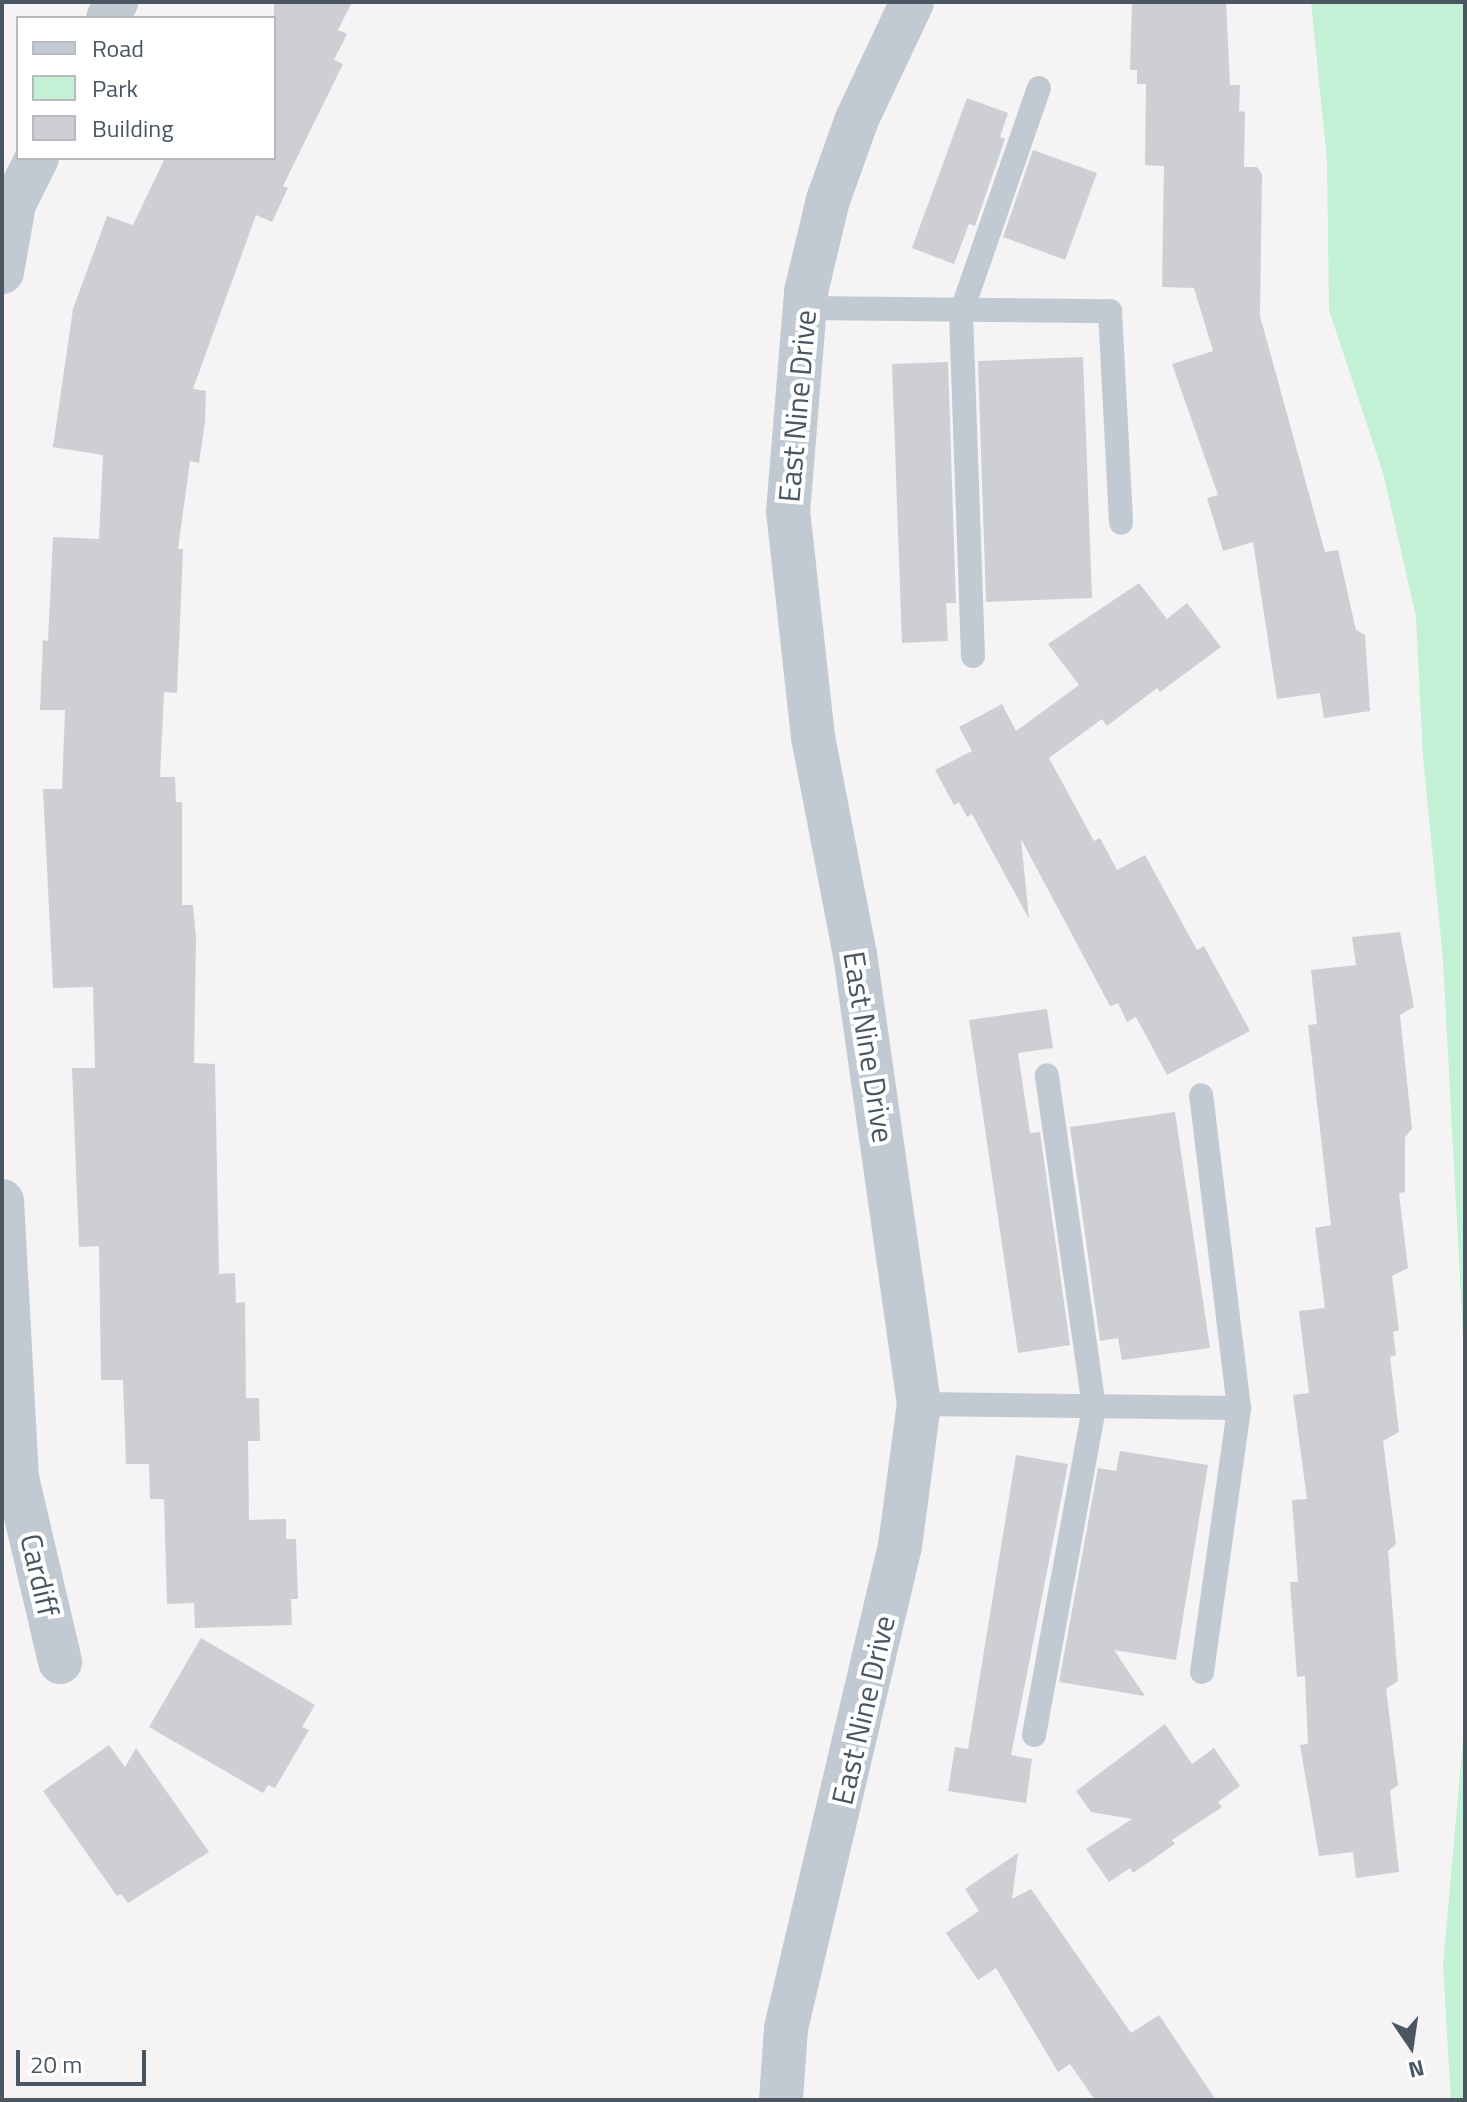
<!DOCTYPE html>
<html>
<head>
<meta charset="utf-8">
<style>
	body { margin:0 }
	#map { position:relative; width:1467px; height:2102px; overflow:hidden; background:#f5f3f3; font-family:"Titillium Web",sans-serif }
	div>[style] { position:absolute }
	.green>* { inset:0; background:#c3f1d5 }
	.building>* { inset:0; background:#cdcfd5 }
	.service>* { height:24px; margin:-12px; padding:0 12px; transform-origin:12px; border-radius:12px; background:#c1cad2 }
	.minor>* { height:44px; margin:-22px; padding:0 22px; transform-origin:22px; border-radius:22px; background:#c1cad2 }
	span { translate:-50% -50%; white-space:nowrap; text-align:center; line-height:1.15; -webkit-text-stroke:8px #fff; paint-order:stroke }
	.street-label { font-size:30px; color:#4a5661 }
	.frame { position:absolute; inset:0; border:4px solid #4a5661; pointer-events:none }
	.legend { position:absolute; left:16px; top:16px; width:260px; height:144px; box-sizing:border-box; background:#fff; border:2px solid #b7bbc0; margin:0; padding:10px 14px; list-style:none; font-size:24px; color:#4a5661 }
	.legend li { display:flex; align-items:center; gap:16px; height:40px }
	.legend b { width:40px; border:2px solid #b7bbc0 }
	.north { position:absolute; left:1371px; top:2006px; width:80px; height:80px; -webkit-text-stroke:6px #fff; paint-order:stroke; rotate:167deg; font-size:22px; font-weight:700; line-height:32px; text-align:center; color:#4a5661 }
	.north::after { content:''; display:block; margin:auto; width:28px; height:36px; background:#4a5661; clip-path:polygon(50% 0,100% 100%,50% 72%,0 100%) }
	.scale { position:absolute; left:16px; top:2050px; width:130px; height:36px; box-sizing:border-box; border:4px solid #4a5661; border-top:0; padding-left:10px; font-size:24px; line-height:28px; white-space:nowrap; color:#4a5661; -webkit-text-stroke:6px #fff; paint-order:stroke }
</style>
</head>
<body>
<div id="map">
	<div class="green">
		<div style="clip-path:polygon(1311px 2px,1465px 2px,1465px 1373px,1443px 960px,1423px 757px,1416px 617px,1384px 476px,1329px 310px,1327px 160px)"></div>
		<div style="clip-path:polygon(1465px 1718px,1465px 2100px,1451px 2100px,1443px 1966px)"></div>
	</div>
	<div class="building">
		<div style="clip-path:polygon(274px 2px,352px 2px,338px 30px,347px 34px,334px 60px,343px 64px,283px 186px,288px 188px,272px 222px,256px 215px,193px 389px,206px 391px,205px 422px,199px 463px,190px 461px,178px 549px,183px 549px,177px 693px,164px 692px,160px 777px,175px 777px,176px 802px,182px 802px,182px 905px,193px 905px,196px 938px,194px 1063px,215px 1064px,219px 1274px,235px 1273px,236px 1303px,245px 1302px,246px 1398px,259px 1398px,260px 1441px,248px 1441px,249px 1520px,286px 1519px,286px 1539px,296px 1539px,298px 1599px,291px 1599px,292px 1625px,195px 1628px,194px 1603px,167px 1604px,164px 1499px,150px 1499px,149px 1464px,126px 1464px,123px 1380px,101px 1380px,99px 1246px,79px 1247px,72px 1068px,95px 1068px,93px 987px,53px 988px,43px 789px,62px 789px,65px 710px,40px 710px,43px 640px,48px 641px,53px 537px,99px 539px,103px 455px,53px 447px,73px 309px,107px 216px,133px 225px,165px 158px,274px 158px)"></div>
		<div style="clip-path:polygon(1132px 2px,1226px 2px,1230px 85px,1240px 85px,1239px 111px,1245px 112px,1244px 167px,1257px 167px,1262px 174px,1260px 316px,1325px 552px,1338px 550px,1356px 630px,1365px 635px,1370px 711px,1324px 718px,1320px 693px,1277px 699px,1253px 542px,1223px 551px,1207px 498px,1218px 495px,1172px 364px,1213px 351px,1194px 288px,1162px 287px,1164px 166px,1145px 165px,1146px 84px,1137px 84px,1137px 70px,1130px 70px)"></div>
		<div style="clip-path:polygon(967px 98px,1008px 113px,1000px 137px,1005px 139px,975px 226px,969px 224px,954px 264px,912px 248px)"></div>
		<div style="clip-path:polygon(1033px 150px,1097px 173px,1065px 260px,1003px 237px)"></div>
		<div style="clip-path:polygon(1083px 357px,1092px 598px,986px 602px,978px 361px)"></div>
		<div style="clip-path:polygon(948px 362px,956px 603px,946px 603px,948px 641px,902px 643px,892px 364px)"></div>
		<div style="clip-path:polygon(1139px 583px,1167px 619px,1187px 603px,1221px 647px,1160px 692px,1157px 688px,1107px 726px,1102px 719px,1049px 758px,1094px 841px,1100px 838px,1117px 870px,1145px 855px,1197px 950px,1204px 946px,1250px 1031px,1167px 1075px,1136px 1017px,1127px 1022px,1118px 1003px,1110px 1006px,1021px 839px,1029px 919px,972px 814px,967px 817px,959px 802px,954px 805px,935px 770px,972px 751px,959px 727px,1002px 704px,1016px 731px,1079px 685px,1048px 644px)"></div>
		<div style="clip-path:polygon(1400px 932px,1414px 1007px,1400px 1015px,1412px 1129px,1405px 1137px,1405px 1192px,1399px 1193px,1408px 1268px,1392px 1276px,1399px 1330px,1393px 1332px,1396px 1355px,1390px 1357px,1399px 1432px,1383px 1441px,1396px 1544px,1388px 1551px,1398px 1681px,1386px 1689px,1398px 1785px,1390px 1791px,1399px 1872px,1356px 1878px,1353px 1852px,1319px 1856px,1300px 1745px,1308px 1744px,1305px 1676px,1297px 1677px,1290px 1582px,1298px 1582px,1292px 1500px,1307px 1499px,1293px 1395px,1309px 1393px,1299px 1311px,1325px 1308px,1315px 1228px,1331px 1225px,1308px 1025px,1317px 1024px,1311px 970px,1356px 965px,1352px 937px)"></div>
		<div style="clip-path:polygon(1047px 1009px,1053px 1048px,1018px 1053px,1030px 1133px,1040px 1132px,1070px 1345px,1018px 1353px,969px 1020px)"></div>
		<div style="clip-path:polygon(1175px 1112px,1210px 1348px,1122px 1360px,1118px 1338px,1100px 1341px,1070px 1127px)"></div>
		<div style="clip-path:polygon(1120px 1451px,1208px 1465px,1176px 1660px,1114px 1650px,1145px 1696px,1059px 1682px,1098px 1468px,1116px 1471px)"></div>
		<div style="clip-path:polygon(1016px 1455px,1068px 1464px,1011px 1755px,1032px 1759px,1026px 1803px,948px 1791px,955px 1747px,968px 1749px)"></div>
		<div style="clip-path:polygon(201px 1638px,315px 1705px,302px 1727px,309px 1730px,275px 1788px,268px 1785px,263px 1793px,149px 1727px)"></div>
		<div style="clip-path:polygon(1165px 1724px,1192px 1764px,1214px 1748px,1240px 1786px,1218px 1802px,1222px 1807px,1172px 1840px,1175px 1844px,1133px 1873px,1130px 1868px,1109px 1882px,1086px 1849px,1132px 1819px,1091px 1812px,1076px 1791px)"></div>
		<div style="clip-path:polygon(109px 1745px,125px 1767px,136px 1748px,209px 1852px,128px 1903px,121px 1894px,117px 1896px,43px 1791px)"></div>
		<div style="clip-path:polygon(1018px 1853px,1012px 1899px,1031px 1889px,1131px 2033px,1159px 2015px,1216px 2100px,1095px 2100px,1070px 2064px,1058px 2072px,996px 1968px,978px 1980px,946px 1933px,979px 1911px,965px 1889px)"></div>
	</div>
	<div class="service">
		<div style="left:805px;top:308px;width:305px;rotate:0.6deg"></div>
		<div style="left:1110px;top:311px;width:212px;rotate:87deg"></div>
		<div style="left:973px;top:656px;width:343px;rotate:-92deg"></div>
		<div style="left:961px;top:313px;width:238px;rotate:-70.9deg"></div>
		<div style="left:919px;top:1404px;width:320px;rotate:0.7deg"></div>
		<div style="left:1239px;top:1408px;width:315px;rotate:-96.9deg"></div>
		<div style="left:1202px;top:1672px;width:267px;rotate:-82deg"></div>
		<div style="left:1034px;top:1735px;width:333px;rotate:-79.6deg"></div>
		<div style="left:1094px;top:1407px;width:335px;rotate:-98.1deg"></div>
	</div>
	<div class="minor">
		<div style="left:108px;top:18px;width:18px;rotate:-63deg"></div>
		<div style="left:2px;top:272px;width:69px;rotate:-80deg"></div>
		<div style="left:14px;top:204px;width:51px;rotate:-63.4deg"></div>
		<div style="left:2px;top:1201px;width:277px;rotate:86.9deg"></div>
		<div style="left:17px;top:1478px;width:189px;rotate:76.8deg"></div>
		<div style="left:781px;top:2100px;width:72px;rotate:-86deg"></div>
		<div style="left:786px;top:2028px;width:495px;rotate:-76.7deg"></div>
		<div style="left:900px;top:1546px;width:143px;rotate:-82.4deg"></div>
		<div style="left:919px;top:1404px;width:454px;rotate:-98.1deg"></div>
		<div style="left:855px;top:955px;width:222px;rotate:-100.9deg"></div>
		<div style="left:813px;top:737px;width:226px;rotate:-96.3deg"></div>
		<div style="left:788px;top:512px;width:221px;rotate:-85.3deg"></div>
		<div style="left:806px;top:292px;width:95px;rotate:-76.6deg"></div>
		<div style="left:828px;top:200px;width:86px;rotate:-70.3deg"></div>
		<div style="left:857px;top:119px;width:129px;rotate:-64.8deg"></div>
	</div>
	<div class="street-label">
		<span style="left:797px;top:406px;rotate:-85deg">East Nine Drive</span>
		<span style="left:869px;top:1047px;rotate:81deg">East Nine Drive</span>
		<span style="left:40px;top:1575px;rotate:77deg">Cardiff</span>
		<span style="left:863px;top:1710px;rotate:-77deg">East Nine Drive</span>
	</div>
	<div class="frame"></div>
	<ul class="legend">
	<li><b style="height:10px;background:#c1cad2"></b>Road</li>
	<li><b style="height:22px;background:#c3f1d5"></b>Park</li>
	<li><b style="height:22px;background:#cdcfd5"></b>Building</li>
	</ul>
	<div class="north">N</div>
	<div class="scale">20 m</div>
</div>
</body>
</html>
